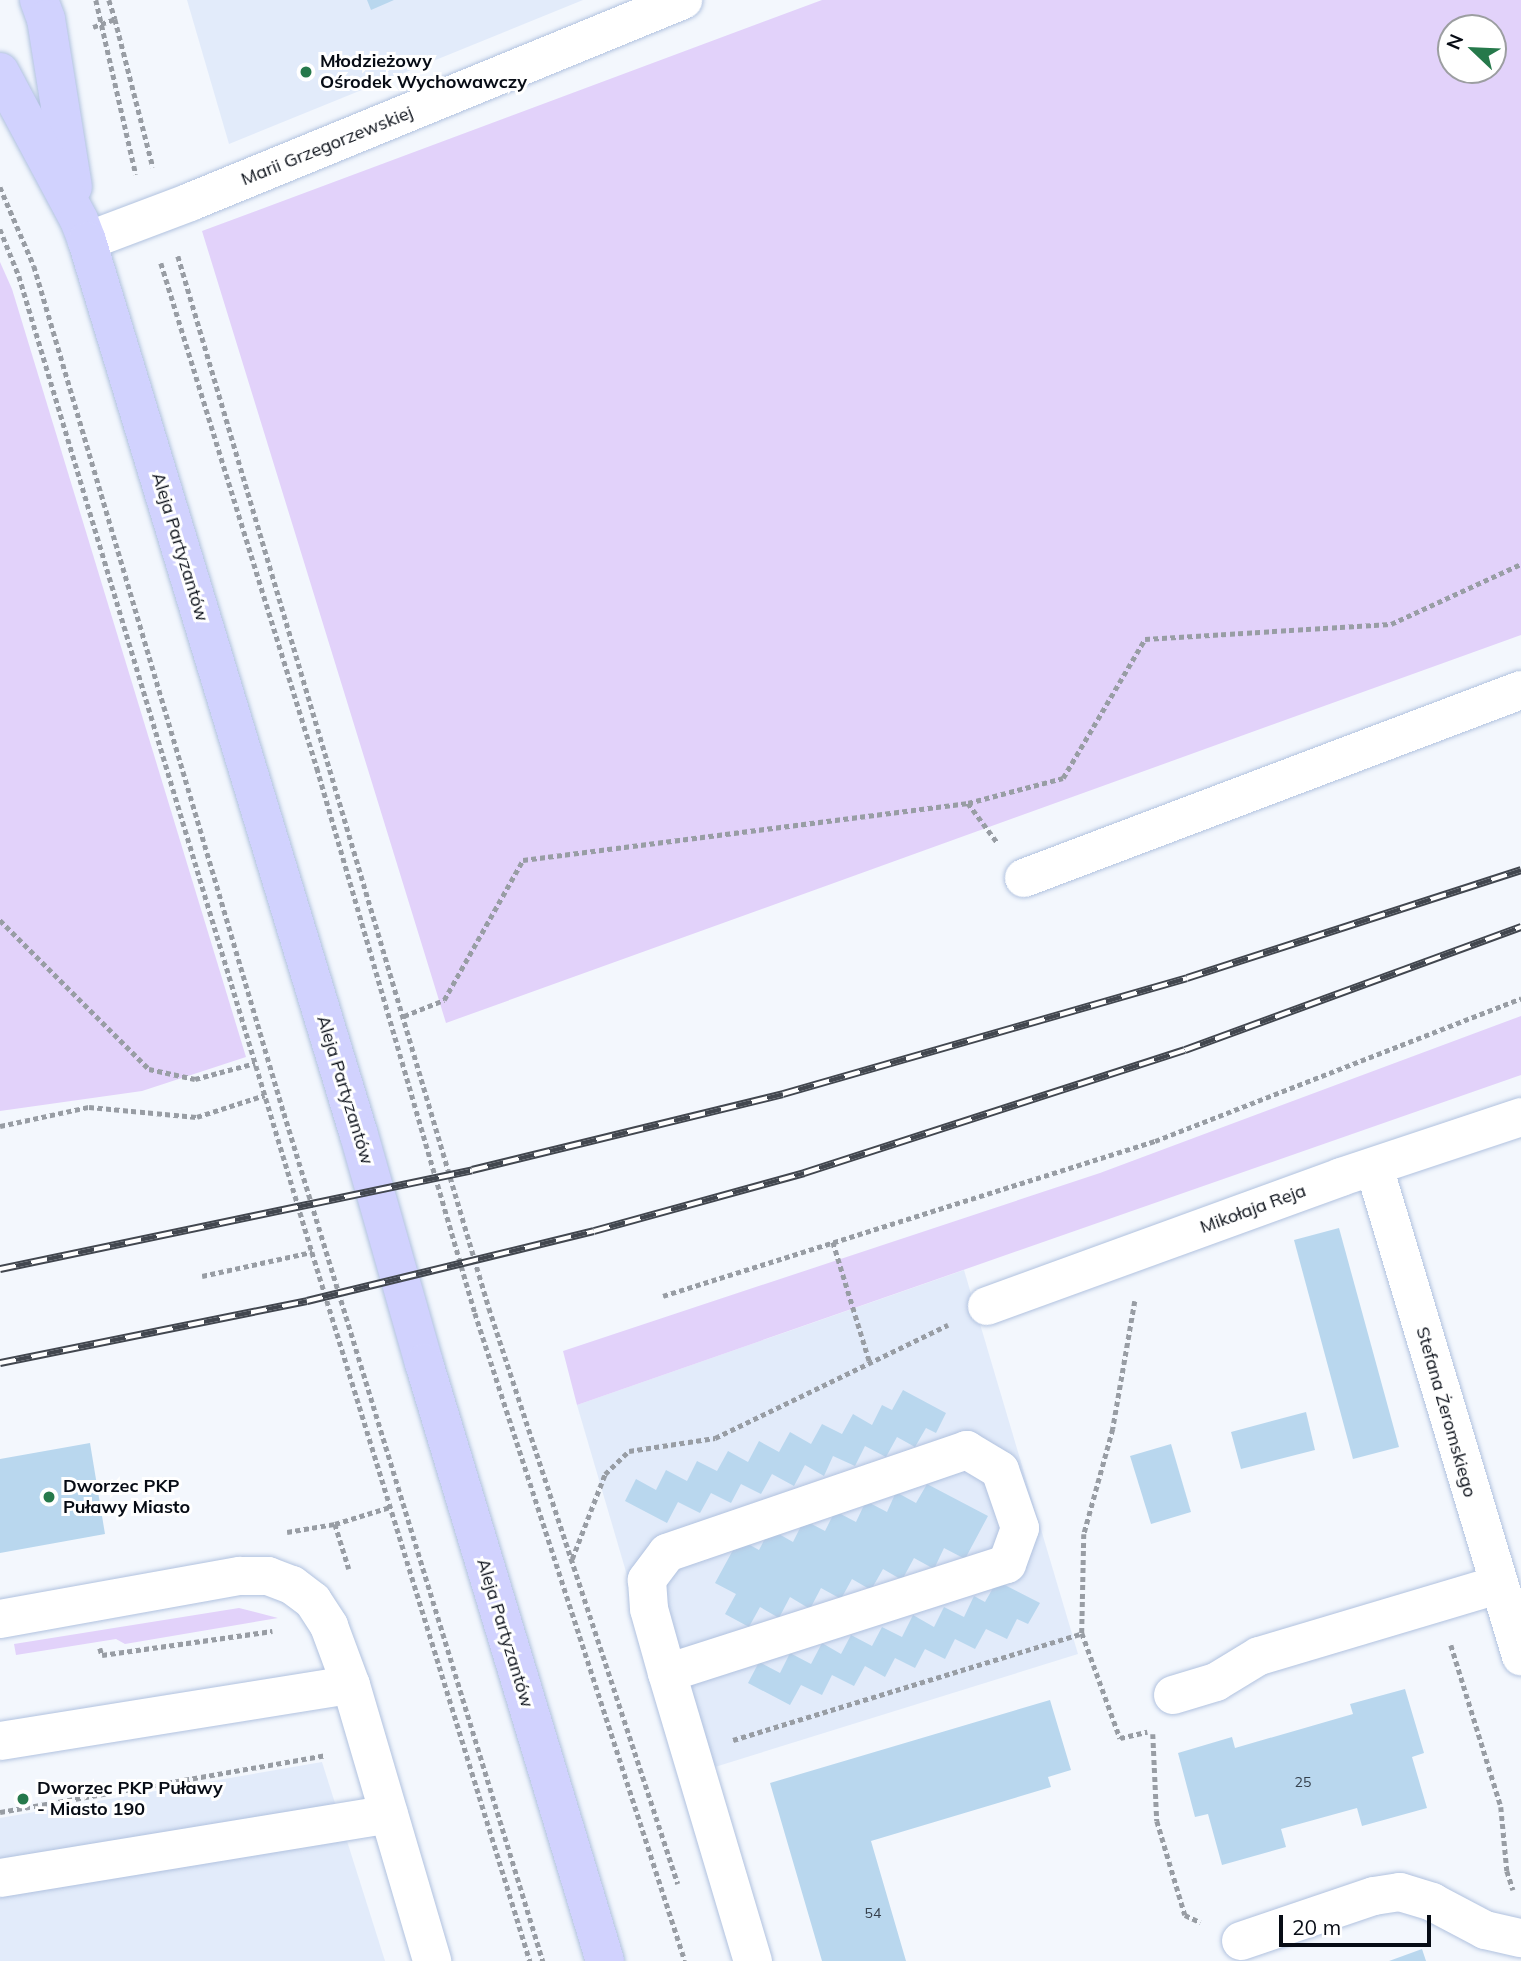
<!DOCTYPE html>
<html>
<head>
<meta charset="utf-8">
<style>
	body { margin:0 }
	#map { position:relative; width:1521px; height:1961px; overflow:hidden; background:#f3f7fd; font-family:Mulish,sans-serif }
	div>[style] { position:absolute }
	.built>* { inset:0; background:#e2ebfa }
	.green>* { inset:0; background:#e2d2fa }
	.building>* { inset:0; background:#b9d7ee }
	.path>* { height:4.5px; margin-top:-2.25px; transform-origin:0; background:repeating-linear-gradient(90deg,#989da4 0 5px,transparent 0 8.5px) }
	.roads { filter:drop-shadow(0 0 2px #b1c2df) drop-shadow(0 0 2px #b1c2df) }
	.minor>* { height:38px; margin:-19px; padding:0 19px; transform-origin:19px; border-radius:19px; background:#fff }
	.major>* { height:38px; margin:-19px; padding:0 19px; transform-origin:19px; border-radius:19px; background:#d1d2fe }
	.rail>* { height:8px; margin-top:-4px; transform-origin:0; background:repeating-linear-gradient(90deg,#fff 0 16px,#42474f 0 32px); box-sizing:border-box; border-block:2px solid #42474f }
	.dots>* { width:19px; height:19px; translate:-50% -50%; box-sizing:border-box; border:4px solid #fff; border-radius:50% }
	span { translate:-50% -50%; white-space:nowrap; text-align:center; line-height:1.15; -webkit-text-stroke:6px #fff; paint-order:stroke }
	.number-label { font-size:14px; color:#343f4b }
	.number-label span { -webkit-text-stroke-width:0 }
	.poi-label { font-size:18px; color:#070c15; font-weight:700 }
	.left { translate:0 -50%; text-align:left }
	.street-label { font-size:18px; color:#070c15 }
	.north { position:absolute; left:1437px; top:14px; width:70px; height:70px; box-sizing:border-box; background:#fff; border:2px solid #9c9ea1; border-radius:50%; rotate:293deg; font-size:19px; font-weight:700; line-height:28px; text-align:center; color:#070c15 }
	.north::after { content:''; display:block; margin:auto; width:24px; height:32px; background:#26794b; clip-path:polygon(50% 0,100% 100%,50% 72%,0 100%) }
	.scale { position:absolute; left:1279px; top:1915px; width:152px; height:32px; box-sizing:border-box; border:4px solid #070c15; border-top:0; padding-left:9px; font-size:21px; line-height:24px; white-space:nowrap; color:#070c15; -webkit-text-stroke:5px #fff; paint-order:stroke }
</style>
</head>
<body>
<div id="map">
	<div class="built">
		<div style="clip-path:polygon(187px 0,583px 0,229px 144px)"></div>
		<div style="clip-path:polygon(964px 1270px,1078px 1654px,686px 1776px,577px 1405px)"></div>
		<div style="clip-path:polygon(322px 1762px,385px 1961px,0 1961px,0 1818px)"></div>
	</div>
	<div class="green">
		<div style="clip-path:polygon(evenodd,822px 0,1521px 0,1521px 635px,446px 1023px,202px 231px,822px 0,1451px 28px,1493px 28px,1493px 70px,1451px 70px,1451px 28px)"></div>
		<div style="clip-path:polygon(0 262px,12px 289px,246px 1057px,142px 1091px,0 1111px)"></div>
		<div style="clip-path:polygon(1521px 1016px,1521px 1075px,577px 1405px,563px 1351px,1100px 1173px)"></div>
		<div style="clip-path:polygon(239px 1608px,278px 1618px,125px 1644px,116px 1639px,16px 1655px,14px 1644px)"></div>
	</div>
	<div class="building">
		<div style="clip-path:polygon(367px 0,394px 0,371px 10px)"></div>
		<div style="clip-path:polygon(1339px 1228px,1399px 1447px,1353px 1459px,1294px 1240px)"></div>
		<div style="clip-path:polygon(903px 1390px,946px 1413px,936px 1433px,926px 1428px,915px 1447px,897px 1437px,886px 1457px,865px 1446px,855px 1466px,833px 1456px,824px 1476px,805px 1465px,794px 1486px,772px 1474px,761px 1494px,741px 1484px,731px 1503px,711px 1493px,700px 1513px,678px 1502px,667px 1523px,625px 1501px,636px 1479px,656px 1490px,666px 1470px,687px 1481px,697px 1461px,717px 1471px,728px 1451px,748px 1462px,759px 1441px,779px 1452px,790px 1432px,811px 1444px,822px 1424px,842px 1434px,853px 1414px,872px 1425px,882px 1405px,892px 1410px)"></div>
		<div style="clip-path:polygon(1306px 1412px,1315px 1450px,1241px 1469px,1231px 1432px)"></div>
		<div style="clip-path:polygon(90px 1443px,105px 1534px,0 1553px,0 1459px)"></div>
		<div style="clip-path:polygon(1171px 1444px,1191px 1512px,1151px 1524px,1130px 1456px)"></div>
		<div style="clip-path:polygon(927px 1484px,988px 1516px,965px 1559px,944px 1548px,934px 1569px,914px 1558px,902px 1580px,883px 1569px,871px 1590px,852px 1579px,841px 1599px,821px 1588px,810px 1609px,790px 1597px,779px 1618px,760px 1607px,749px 1627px,725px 1614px,736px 1594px,715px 1583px,739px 1539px,759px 1550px,770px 1529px,793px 1542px,804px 1520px,825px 1531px,835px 1511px,856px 1522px,866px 1501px,887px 1512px,896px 1492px,916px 1503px)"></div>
		<div style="clip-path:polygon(997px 1581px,1040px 1603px,1028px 1624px,1017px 1619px,1007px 1639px,986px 1629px,975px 1649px,955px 1639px,945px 1659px,925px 1649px,915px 1668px,895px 1658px,885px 1677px,865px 1666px,854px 1686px,832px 1675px,822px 1695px,801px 1685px,790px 1705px,748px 1683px,759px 1662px,780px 1673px,790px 1653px,811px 1664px,822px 1643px,841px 1654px,851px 1635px,872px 1646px,882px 1627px,902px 1637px,913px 1615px,934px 1627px,944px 1607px,964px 1617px,974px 1596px,985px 1602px)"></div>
		<div style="clip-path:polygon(1405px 1689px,1424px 1753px,1412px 1757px,1427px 1808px,1362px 1826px,1357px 1808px,1281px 1829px,1286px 1847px,1222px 1865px,1208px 1814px,1195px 1817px,1178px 1753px,1232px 1737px,1235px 1748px,1353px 1714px,1350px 1704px)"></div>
		<div style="clip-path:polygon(1050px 1700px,1071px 1770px,1048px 1777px,1051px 1787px,871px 1841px,906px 1961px,822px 1961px,770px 1783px)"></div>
		<div style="clip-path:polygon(1422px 1949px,1426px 1961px,1389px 1961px)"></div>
	</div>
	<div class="path">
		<div style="left:96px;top:0;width:179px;rotate:77.1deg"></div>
		<div style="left:109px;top:0;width:20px;rotate:72deg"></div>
		<div style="left:93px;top:27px;width:23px;rotate:-20deg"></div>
		<div style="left:115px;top:19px;width:153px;rotate:75.6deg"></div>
		<div style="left:0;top:187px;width:86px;rotate:66.7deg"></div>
		<div style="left:34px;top:266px;width:883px;rotate:73.56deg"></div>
		<div style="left:284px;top:1113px;width:887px;rotate:73.02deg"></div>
		<div style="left:0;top:229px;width:51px;rotate:68deg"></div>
		<div style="left:19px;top:276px;width:1019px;rotate:73.29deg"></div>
		<div style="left:312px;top:1252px;width:742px;rotate:72.91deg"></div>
		<div style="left:178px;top:256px;width:1097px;rotate:73.53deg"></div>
		<div style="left:489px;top:1308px;width:606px;rotate:71.83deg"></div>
		<div style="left:161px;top:263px;width:529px;rotate:72.83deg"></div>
		<div style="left:317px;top:768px;width:567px;rotate:73.83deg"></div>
		<div style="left:475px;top:1313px;width:681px;rotate:72.04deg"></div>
		<div style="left:968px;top:803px;width:49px;rotate:53.4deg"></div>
		<div style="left:0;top:920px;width:211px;rotate:45deg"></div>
		<div style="left:149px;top:1069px;width:47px;rotate:12.3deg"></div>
		<div style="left:195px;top:1079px;width:62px;rotate:-14.9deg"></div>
		<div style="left:404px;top:1016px;width:43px;rotate:-21.8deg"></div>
		<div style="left:444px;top:1000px;width:161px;rotate:-60.6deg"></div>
		<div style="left:523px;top:860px;width:449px;rotate:-7.3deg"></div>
		<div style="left:968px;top:803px;width:98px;rotate:-14.7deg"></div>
		<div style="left:1063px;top:778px;width:161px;rotate:-59.5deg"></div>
		<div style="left:1145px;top:639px;width:246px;rotate:-3.5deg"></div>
		<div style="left:1391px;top:624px;width:143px;rotate:-24.8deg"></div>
		<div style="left:0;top:1126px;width:91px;rotate:-12.1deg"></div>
		<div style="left:89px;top:1107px;width:108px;rotate:5.3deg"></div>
		<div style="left:197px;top:1117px;width:71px;rotate:-17.9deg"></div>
		<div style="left:833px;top:1242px;width:127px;rotate:73deg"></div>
		<div style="left:202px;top:1276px;width:113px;rotate:-12.3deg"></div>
		<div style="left:663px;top:1296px;width:516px;rotate:-17.49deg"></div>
		<div style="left:1155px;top:1141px;width:393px;rotate:-21.3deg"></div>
		<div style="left:1135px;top:1301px;width:130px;rotate:99.8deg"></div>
		<div style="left:1113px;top:1429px;width:109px;rotate:105.4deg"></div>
		<div style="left:1084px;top:1534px;width:99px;rotate:91.2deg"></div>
		<div style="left:1082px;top:1633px;width:112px;rotate:70.1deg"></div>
		<div style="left:1120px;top:1738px;width:28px;rotate:-13deg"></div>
		<div style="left:335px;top:1524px;width:58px;rotate:-17.2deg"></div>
		<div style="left:287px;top:1532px;width:49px;rotate:-9.5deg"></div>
		<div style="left:335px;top:1524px;width:47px;rotate:72.7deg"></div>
		<div style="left:572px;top:1559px;width:91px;rotate:-68.8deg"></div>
		<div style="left:605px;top:1474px;width:33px;rotate:-44deg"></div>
		<div style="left:629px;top:1451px;width:87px;rotate:-8.6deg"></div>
		<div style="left:715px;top:1438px;width:259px;rotate:-25.9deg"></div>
		<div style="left:1451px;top:1645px;width:170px;rotate:72.8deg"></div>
		<div style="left:1501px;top:1807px;width:64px;rotate:84.6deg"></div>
		<div style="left:1507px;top:1871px;width:20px;rotate:72deg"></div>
		<div style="left:100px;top:1648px;width:7px;rotate:74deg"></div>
		<div style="left:102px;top:1655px;width:172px;rotate:-8deg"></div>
		<div style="left:1153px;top:1734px;width:87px;rotate:87.4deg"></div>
		<div style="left:1157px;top:1821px;width:98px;rotate:73.4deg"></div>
		<div style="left:1185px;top:1915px;width:17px;rotate:25deg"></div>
		<div style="left:733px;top:1740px;width:365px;rotate:-17deg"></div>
		<div style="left:0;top:1812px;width:330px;rotate:-9.9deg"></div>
	</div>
	<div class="roads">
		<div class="minor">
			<div style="left:87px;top:241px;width:110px;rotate:-20.7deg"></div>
			<div style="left:190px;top:202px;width:533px;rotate:-22.28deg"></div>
			<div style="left:1024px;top:878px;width:531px;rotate:-20.72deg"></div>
			<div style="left:1374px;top:1167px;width:511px;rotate:73.27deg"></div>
			<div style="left:987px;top:1306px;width:377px;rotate:-20deg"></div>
			<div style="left:1341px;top:1177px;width:190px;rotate:-18.4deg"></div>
			<div style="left:0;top:1619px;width:244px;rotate:-10.2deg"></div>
			<div style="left:240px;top:1576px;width:28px"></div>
			<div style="left:268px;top:1576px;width:26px;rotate:21deg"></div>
			<div style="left:292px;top:1585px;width:26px;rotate:37deg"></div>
			<div style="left:313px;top:1601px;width:30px;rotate:57deg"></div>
			<div style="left:329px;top:1626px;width:63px;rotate:69.6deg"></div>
			<div style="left:351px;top:1685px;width:288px;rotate:73.6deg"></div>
			<div style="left:667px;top:1673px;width:357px;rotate:-17.8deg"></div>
			<div style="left:1007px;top:1564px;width:38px;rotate:-70deg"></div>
			<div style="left:1020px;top:1528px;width:61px;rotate:-109deg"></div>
			<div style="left:1000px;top:1470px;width:39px;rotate:-149deg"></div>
			<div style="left:967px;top:1450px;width:317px;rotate:161.1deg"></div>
			<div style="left:667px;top:1553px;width:34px;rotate:127deg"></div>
			<div style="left:647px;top:1580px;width:29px;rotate:86deg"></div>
			<div style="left:649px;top:1609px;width:66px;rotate:74.3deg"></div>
			<div style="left:667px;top:1673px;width:301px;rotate:73.4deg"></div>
			<div style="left:1173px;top:1695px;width:45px;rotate:-16.8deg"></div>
			<div style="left:1216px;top:1682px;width:50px;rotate:-31.2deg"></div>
			<div style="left:1259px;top:1656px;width:248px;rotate:-16.6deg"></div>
			<div style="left:0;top:1741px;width:355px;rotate:-9.1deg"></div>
			<div style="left:0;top:1878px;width:394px;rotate:-9.3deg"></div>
			<div style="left:1241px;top:1941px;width:140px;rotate:-18.7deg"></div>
			<div style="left:1374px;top:1896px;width:26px;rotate:-9deg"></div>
			<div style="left:1400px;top:1892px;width:34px;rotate:17deg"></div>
			<div style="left:1432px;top:1902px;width:60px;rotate:27.8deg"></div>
			<div style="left:1485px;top:1930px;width:37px;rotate:13deg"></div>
		</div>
		<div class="major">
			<div style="left:39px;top:0;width:20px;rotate:70deg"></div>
			<div style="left:46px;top:19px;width:170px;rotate:80.9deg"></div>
			<div style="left:0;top:72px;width:168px;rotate:61.9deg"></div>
			<div style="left:79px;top:220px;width:22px;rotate:69deg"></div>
			<div style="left:87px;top:241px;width:934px;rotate:73.08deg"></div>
			<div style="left:359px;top:1135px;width:237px;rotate:74.1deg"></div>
			<div style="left:424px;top:1363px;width:625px;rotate:73.16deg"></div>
		</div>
	</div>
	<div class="rail">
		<div style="left:0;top:1269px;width:482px;rotate:-11.8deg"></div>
		<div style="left:472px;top:1170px;width:320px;rotate:-13.7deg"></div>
		<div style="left:783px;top:1094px;width:420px;rotate:-16deg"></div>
		<div style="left:1187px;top:978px;width:351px;rotate:-17.9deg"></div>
		<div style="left:0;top:1363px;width:313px;rotate:-11.4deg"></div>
		<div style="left:307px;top:1301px;width:295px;rotate:-13.7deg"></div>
		<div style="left:594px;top:1231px;width:218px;rotate:-15.4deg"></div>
		<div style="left:804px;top:1173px;width:400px;rotate:-17.9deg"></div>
		<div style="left:1185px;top:1050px;width:358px;rotate:-20.1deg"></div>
	</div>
	<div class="dots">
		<div style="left:306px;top:72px;background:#26794b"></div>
		<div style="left:49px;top:1497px;background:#26794b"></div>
		<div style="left:23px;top:1799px;background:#26794b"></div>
	</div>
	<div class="number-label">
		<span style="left:1303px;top:1782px">25</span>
		<span style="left:873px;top:1913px">54</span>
	</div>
	<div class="poi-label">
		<span class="left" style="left:320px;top:72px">Młodzieżowy<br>Ośrodek Wychowawczy</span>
		<span class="left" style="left:63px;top:1497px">Dworzec PKP<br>Puławy Miasto</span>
		<span class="left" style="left:37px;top:1799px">Dworzec PKP Puławy<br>- Miasto 190</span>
	</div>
	<div class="street-label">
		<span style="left:327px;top:146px;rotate:-22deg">Marii Grzegorzewskiej</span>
		<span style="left:180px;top:547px;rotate:73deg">Aleja Partyzantów</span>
		<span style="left:345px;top:1090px;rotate:73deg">Aleja Partyzantów</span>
		<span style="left:1253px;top:1209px;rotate:-20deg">Mikołaja Reja</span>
		<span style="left:1446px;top:1412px;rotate:74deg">Stefana Żeromskiego</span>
		<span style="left:505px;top:1633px;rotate:73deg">Aleja Partyzantów</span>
	</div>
	<div class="north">N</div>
	<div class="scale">20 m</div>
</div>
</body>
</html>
